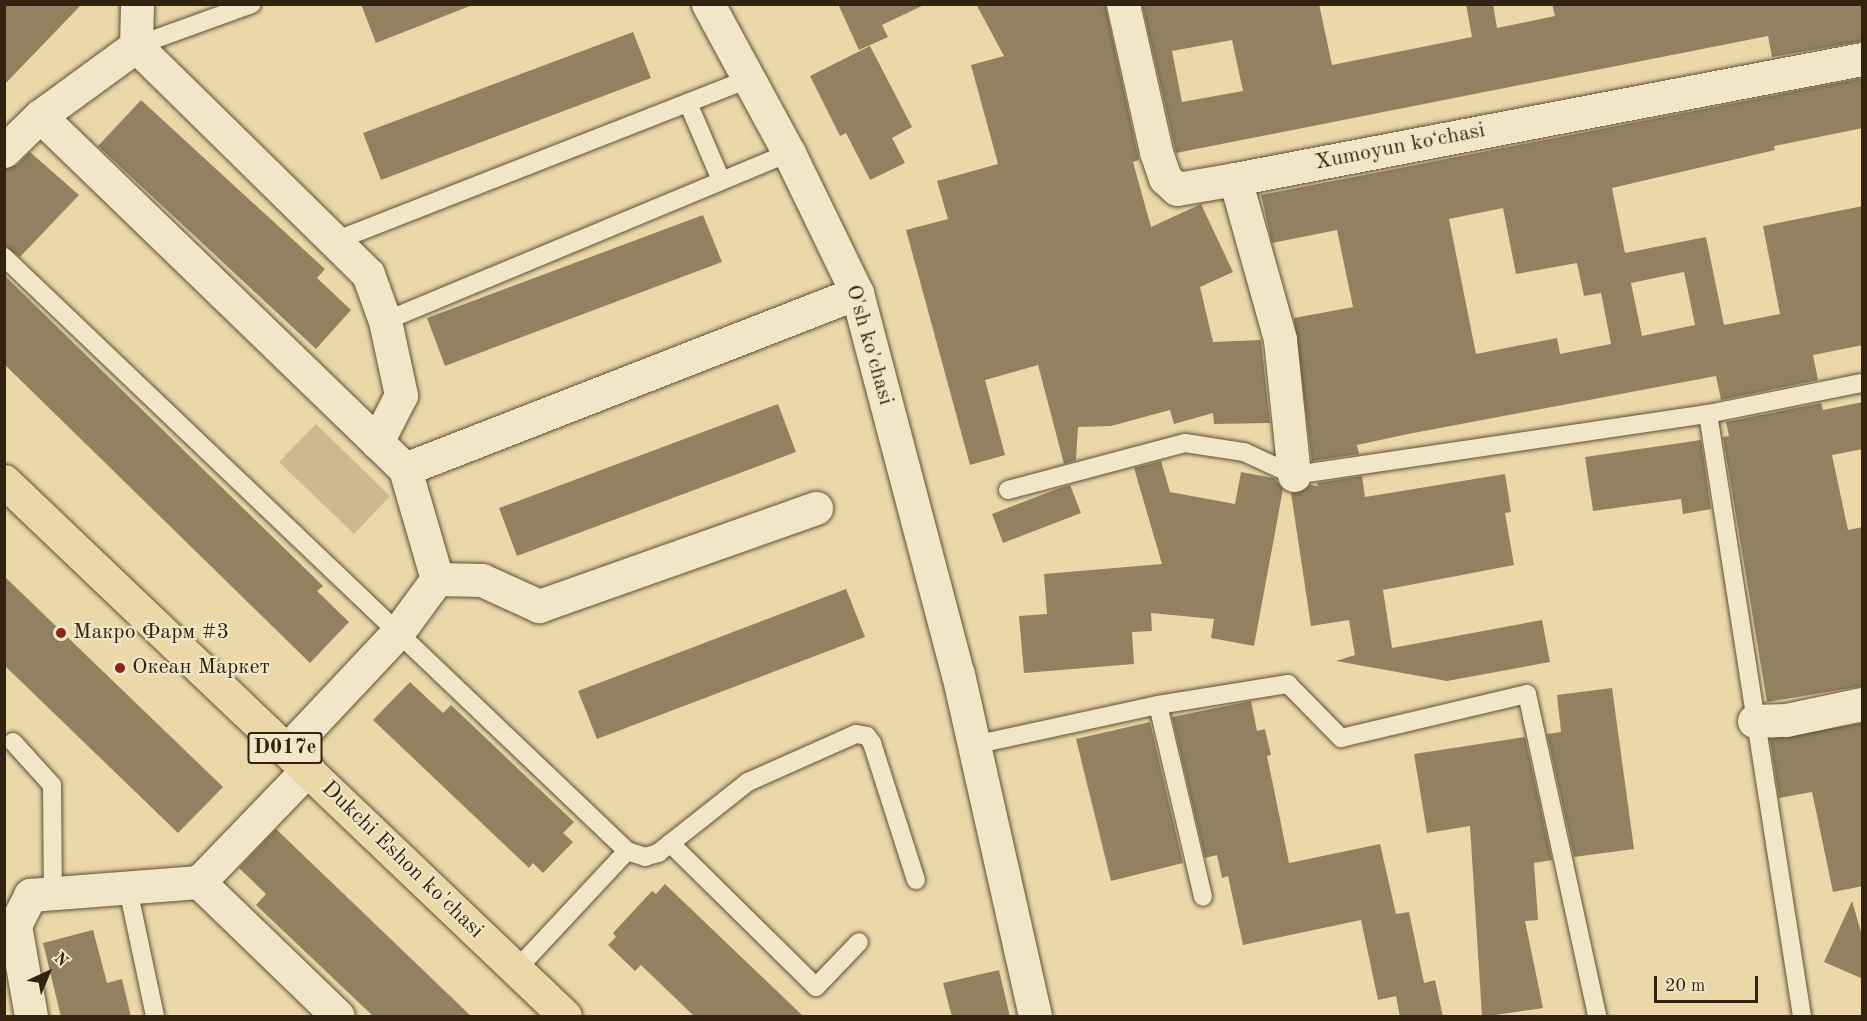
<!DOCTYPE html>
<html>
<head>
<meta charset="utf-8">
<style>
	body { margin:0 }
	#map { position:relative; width:1867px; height:1021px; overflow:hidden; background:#ead8a9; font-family:"Old Standard TT",serif }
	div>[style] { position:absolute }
	.green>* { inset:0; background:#cbb98f }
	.building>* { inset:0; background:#928160 }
	.roads { filter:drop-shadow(0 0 2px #605036) drop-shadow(0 0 2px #605036) }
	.service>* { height:18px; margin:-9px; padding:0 9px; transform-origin:9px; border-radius:9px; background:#f1e6c7 }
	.minor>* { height:33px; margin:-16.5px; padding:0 16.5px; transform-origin:16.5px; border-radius:16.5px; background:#f1e6c7 }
	.primary>* { height:33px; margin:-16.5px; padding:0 16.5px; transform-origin:16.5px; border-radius:16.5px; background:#ead8a9 }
	.dots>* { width:16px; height:16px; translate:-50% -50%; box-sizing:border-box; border:3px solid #f1e6c7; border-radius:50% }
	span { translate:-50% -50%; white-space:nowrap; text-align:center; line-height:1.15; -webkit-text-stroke:4.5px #f1e6c7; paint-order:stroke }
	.shield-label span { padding:2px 4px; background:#f1e6c7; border:2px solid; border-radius:4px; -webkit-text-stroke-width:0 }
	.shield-label { font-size:21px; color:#322310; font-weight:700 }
	.street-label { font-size:22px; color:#322310 }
	.poi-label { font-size:22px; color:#322310 }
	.left { translate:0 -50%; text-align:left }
	.frame { position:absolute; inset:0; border:6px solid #322310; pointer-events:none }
	.north { position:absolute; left:18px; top:943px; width:60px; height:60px; -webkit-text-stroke:4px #f1e6c7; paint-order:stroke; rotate:44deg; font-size:16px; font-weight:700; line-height:24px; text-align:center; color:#322310 }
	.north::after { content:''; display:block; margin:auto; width:21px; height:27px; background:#322310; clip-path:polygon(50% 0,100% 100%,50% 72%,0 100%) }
	.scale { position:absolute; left:1654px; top:976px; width:104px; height:27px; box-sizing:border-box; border:3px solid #322310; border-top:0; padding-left:8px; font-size:18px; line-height:21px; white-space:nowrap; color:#322310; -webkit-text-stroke:4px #f1e6c7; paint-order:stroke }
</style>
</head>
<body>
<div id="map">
	<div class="green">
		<div style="clip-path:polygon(316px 424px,390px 496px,354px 534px,279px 462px)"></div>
	</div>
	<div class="building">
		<div style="clip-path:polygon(4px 4px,82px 4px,4px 85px)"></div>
		<div style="clip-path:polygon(361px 4px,470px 4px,470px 6px,376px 43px)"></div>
		<div style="clip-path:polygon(838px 4px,926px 4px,882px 25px,888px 37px,859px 50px)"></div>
		<div style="clip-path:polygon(976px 4px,1105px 4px,1139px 160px,1133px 162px,1151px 227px,1201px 204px,1233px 272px,1200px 287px,1213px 342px,1261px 340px,1270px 423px,1214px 424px,1213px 413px,1174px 424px,1170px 410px,1111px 426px,1078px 427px,1076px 460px,1064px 464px,1038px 365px,985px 380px,1005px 455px,970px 465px,906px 230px,948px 219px,937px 181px,998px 164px,971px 65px,1004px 56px)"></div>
		<div style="clip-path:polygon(evenodd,1142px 4px,1319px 4px,1332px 65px,1472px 37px,1466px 4px,1493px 4px,1497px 28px,1555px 16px,1552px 4px,1863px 4px,1863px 41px,1772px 57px,1768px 36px,1176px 153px,1142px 4px,1232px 40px,1243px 91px,1182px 102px,1172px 51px,1232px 40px)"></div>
		<div style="clip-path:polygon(633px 32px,651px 78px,381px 180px,363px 133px)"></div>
		<div style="clip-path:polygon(870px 46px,912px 127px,892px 138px,905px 163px,870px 180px,846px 133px,840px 136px,810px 76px)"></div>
		<div style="clip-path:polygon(evenodd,1863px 78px,1863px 128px,1774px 146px,1775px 150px,1612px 188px,1625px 253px,1706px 237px,1724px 325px,1780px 314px,1763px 226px,1863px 206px,1863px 345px,1813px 355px,1818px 380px,1721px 400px,1716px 376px,1408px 434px,1357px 445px,1359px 454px,1312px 461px,1294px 318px,1353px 307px,1337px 230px,1272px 243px,1261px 195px,1863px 78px,1503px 208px,1516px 274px,1577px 263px,1584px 296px,1601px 293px,1611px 344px,1560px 354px,1557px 338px,1476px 354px,1449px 219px,1503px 208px,1863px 78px,1684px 272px,1695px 325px,1642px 336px,1631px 283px,1684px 272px)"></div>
		<div style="clip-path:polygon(141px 100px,325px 269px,317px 278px,351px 310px,316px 349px,98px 146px)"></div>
		<div style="clip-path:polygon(30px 152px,79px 195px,20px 257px,4px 246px,4px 169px,17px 165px)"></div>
		<div style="clip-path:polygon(703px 215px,722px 262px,445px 366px,427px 318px)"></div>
		<div style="clip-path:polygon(4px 275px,323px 586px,317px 591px,349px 622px,310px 663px,4px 364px)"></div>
		<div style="clip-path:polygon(1863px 402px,1863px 449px,1832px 455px,1848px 530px,1863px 527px,1863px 686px,1767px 702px,1723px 437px,1729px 436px,1726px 422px,1821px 403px,1823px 410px)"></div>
		<div style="clip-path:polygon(778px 404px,796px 452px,517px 556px,499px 508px)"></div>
		<div style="clip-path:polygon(1701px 440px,1711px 509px,1683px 514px,1681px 499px,1593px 511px,1585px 457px)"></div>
		<div style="clip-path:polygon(1161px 461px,1170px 492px,1235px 504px,1241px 472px,1274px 478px,1283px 489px,1254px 646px,1211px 638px,1214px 619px,1151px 613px,1152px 631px,1132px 632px,1134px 664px,1024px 673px,1019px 616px,1047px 614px,1044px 574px,1162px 564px,1134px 468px)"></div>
		<div style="clip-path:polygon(1505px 474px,1511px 512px,1505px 513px,1514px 565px,1383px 590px,1392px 648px,1542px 620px,1550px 662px,1447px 681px,1336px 661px,1355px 655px,1349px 620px,1311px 626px,1291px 493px,1304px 490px,1310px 485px,1318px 486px,1317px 483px,1362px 476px,1365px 497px)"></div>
		<div style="clip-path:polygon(1074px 484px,1070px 485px,1081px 513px,1003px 543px,992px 514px,1057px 489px)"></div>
		<div style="clip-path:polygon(4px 576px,223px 787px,178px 833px,4px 665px)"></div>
		<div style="clip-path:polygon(846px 589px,865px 637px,597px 739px,578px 691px)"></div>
		<div style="clip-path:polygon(410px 682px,443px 713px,451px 705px,574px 822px,563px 833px,573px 842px,543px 873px,533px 863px,529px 868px,373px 720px)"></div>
		<div style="clip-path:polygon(1612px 688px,1634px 849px,1574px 857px,1547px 734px,1561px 732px,1557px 695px)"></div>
		<div style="clip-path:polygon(1251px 701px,1257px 731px,1265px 729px,1271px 755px,1267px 756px,1289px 863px,1380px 844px,1396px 914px,1409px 912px,1424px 983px,1435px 980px,1443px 1017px,1400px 1017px,1396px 996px,1378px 1000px,1361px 920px,1243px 945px,1228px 876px,1222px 878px,1217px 855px,1205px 858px,1172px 717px)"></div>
		<div style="clip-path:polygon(1150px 722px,1183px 863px,1111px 881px,1076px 739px)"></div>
		<div style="clip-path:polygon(1863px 723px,1863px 886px,1833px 892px,1812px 792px,1779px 798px,1770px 739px)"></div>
		<div style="clip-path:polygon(1525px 737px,1552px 860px,1534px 863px,1538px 920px,1525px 921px,1543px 1008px,1482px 1017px,1470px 826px,1427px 833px,1414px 754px)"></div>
		<div style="clip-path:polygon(276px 829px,472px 1017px,374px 1017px,256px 905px,266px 894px,239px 868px)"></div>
		<div style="clip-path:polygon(665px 884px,804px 1017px,695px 1017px,641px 965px,635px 971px,608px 945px,616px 937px,613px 933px,652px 891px,656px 894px)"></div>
		<div style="clip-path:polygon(1852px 901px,1863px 939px,1863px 979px,1824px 962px)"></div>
		<div style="clip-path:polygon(93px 930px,107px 983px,122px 979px,131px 1017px,61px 1017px,43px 943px)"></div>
		<div style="clip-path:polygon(999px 970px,1010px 1017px,952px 1017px,943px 983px)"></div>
	</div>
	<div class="roads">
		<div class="service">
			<div style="left:136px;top:46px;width:123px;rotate:-19.9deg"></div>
			<div style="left:688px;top:103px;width:84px;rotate:66.8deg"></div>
			<div style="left:335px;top:241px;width:445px;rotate:-21.4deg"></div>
			<div style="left:4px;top:257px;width:861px;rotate:43.63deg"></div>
			<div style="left:385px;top:321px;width:438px;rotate:-22.6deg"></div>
			<div style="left:1708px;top:414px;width:609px;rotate:81.13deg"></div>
			<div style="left:1008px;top:490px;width:183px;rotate:-14.9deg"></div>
			<div style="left:1185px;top:443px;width:60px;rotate:8.7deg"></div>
			<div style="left:1244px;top:452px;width:55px;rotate:24.7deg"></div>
			<div style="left:1294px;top:475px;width:418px;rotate:-8.4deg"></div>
			<div style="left:1708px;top:414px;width:157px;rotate:-11.4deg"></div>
			<div style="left:1158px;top:705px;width:197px;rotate:76.8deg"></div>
			<div style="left:13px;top:742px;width:58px;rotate:47.8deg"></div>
			<div style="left:52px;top:785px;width:109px;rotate:89.5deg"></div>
			<div style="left:974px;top:745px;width:188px;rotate:-12.3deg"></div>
			<div style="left:1158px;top:705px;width:132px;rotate:-9.2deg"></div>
			<div style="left:1288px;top:684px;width:76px;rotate:45.5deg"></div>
			<div style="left:1341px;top:738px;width:191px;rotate:-13.3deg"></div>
			<div style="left:1527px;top:694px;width:330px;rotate:77.7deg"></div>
			<div style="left:670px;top:843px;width:205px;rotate:44.6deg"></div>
			<div style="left:816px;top:987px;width:62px;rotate:-46.3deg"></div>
			<div style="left:128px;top:889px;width:130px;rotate:78deg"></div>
			<div style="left:516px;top:970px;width:163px;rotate:-47deg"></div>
			<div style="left:627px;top:851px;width:19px;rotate:18deg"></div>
			<div style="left:645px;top:857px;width:14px;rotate:-17deg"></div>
			<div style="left:658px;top:853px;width:115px;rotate:-38.3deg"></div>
			<div style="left:748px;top:782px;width:118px;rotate:-24deg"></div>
			<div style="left:856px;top:734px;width:11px;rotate:10deg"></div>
			<div style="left:867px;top:736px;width:9px;rotate:54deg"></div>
			<div style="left:872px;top:743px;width:144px;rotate:72.2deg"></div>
		</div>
		<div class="minor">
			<div style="left:708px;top:4px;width:170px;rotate:61.5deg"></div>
			<div style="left:789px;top:153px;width:156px;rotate:64.1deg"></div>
			<div style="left:857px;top:293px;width:394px;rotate:75.2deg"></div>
			<div style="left:958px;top:674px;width:351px;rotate:77.3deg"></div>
			<div style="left:1123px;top:4px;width:152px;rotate:77.4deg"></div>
			<div style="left:1156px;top:152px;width:28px;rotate:71deg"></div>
			<div style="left:1165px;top:178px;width:16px;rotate:43deg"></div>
			<div style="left:1177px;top:189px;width:59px;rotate:-9.8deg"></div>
			<div style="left:136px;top:46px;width:325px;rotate:44.5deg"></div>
			<div style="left:368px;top:274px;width:50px;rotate:70.1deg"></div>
			<div style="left:385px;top:321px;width:76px;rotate:77.8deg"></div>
			<div style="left:401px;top:395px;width:53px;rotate:117.1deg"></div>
			<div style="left:40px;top:116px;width:508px;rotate:44.04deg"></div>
			<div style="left:405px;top:469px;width:115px;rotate:73.8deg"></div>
			<div style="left:437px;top:579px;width:66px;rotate:126.3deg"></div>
			<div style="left:398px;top:632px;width:162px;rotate:133.2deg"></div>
			<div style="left:4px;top:151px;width:50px;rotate:-44.2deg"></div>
			<div style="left:40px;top:116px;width:119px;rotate:-36.1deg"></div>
			<div style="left:136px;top:46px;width:42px;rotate:-88.6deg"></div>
			<div style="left:405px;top:469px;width:485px;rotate:-21.3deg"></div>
			<div style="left:1294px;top:475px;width:137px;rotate:-95.9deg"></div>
			<div style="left:1280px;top:339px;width:166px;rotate:-105.7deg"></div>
			<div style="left:1235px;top:179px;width:638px;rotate:-10.83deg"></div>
			<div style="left:437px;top:579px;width:45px;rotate:1.3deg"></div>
			<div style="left:482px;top:580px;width:63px;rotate:24.5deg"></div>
			<div style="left:539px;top:606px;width:294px;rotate:-19.5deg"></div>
			<div style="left:1754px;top:721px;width:32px;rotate:-2deg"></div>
			<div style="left:1786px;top:720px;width:78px;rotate:-11.9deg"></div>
			<div style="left:199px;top:882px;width:193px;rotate:44deg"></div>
			<div style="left:31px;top:1016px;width:92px;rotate:-100deg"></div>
			<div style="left:15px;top:925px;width:34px;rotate:-63deg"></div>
			<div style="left:30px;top:895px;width:169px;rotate:-4.4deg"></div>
			<div style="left:199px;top:882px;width:157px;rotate:-46deg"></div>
		</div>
		<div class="primary">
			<div style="left:4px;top:481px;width:775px;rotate:43.64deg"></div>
		</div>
	</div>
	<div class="dots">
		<div style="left:61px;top:633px;background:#8f2418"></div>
		<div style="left:120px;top:668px;background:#8f2418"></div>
	</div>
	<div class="shield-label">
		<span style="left:285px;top:748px">D017e</span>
	</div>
	<div class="street-label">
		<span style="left:1400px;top:147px;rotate:-11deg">Xumoyun koʻchasi</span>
		<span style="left:869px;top:345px;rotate:74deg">O'sh ko'chasi</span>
		<span style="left:402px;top:860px;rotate:44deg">Dukchi Eshon ko'chasi</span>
	</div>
	<div class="poi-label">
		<span class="left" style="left:73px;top:633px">Макро Фарм #3</span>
		<span class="left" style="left:132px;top:668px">Океан Маркет</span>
	</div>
	<div class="frame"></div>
	<div class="north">N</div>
	<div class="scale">20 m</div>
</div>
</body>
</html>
